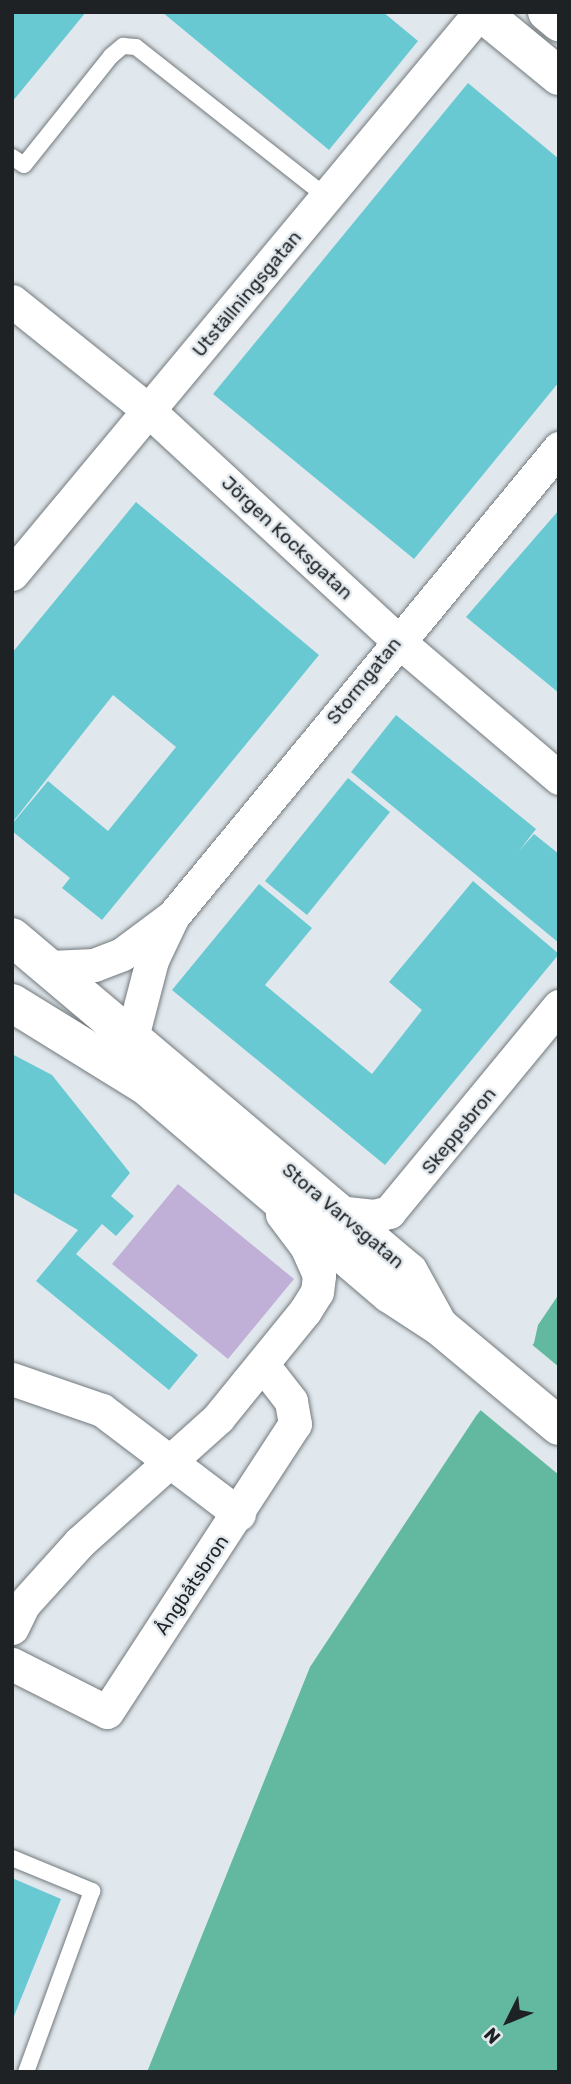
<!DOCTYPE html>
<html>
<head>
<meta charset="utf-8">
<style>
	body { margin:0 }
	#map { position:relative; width:571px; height:2084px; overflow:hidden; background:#e1e8ed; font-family:Rubik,sans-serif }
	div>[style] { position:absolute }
	.green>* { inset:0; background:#c0afd7 }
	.water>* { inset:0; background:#63b9a0 }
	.pier>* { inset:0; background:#e1e8ed }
	.building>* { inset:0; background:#68c9d3 }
	.roads { filter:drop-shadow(0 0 2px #72797d) drop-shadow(0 0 2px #72797d) }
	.service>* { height:16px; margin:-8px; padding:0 8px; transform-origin:8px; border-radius:8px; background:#fff }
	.minor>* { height:33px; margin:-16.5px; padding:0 16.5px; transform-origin:16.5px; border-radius:16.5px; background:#fff }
	.tertiary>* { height:38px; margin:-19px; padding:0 19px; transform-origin:19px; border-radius:19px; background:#fff }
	span { translate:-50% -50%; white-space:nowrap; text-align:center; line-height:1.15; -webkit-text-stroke:5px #e1e8ed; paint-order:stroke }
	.street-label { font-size:19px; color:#1f2224 }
	.frame { position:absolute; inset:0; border:14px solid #1f2224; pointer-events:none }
	.north { position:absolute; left:473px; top:1986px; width:70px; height:70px; -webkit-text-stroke:5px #e1e8ed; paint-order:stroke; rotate:227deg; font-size:19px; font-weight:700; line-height:28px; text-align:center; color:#1f2224 }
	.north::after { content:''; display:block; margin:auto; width:24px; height:32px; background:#1f2224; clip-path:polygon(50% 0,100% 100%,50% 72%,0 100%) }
</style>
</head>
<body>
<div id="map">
	<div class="green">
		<div style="clip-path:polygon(178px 1184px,294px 1279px,228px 1359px,112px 1264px)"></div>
	</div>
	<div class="water">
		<div style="clip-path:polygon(559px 1294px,559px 2072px,147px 2072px,310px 1667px,476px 1416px,534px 1343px,538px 1325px)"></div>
	</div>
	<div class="pier">
		<div style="clip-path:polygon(530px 1343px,559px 1367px,559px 1475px,478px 1408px)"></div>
	</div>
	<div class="building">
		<div style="clip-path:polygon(12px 12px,86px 12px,12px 102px)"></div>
		<div style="clip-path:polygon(162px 12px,383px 12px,418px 41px,329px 150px)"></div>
		<div style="clip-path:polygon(468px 83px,559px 159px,559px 382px,414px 559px,213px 394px)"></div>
		<div style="clip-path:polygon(136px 502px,319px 655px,102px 920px,62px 888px,70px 878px,12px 831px,12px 824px,48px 781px,108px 831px,176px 747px,113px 695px,12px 823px,12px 653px)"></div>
		<div style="clip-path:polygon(559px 510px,559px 693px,466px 617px)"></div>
		<div style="clip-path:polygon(396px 715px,536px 829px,519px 851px,534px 834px,559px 854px,559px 943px,351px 772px)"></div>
		<div style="clip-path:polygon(348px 778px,390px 812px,307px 915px,265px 881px)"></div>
		<div style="clip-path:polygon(473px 881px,559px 954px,385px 1165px,172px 990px,259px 884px,312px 928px,265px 985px,372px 1074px,422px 1010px,389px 982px)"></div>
		<div style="clip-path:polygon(12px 1054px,52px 1075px,130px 1173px,111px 1196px,134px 1216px,116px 1236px,102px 1224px,76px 1254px,198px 1355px,169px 1390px,36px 1281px,78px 1230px,12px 1192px)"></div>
		<div style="clip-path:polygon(12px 1878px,61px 1899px,12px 2021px)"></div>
	</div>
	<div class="roads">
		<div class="service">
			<div style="left:12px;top:157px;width:14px;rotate:34deg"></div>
			<div style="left:24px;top:165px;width:139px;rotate:-51.4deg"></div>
			<div style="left:111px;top:56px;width:16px;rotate:-40deg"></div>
			<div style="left:123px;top:46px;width:13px;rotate:4deg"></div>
			<div style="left:136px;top:47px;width:244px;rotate:38.2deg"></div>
			<div style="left:12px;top:1858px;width:87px;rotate:22.4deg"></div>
			<div style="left:92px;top:1891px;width:193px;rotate:110deg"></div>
		</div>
		<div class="minor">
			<div style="left:12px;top:301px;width:174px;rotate:38.7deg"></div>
			<div style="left:148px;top:410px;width:339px;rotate:42.7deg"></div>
			<div style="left:397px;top:640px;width:213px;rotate:40.4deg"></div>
			<div style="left:12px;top:574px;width:731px;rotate:-50.21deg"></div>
			<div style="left:50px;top:967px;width:44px;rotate:-2.6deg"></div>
			<div style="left:94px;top:965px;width:30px;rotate:-21deg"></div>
			<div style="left:122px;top:954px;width:64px;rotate:-36.7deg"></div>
			<div style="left:173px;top:916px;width:607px;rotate:-50.48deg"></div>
			<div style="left:132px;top:1037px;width:80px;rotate:-75.4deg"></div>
			<div style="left:152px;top:960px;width:44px;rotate:-64.6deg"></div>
			<div style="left:337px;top:1212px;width:37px;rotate:6deg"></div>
			<div style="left:374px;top:1216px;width:16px;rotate:-15deg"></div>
			<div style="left:389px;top:1212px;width:267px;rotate:-50.5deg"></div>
			<div style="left:12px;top:1379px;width:95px;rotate:19deg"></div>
			<div style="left:102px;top:1410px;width:172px;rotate:37.2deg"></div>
			<div style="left:12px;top:1628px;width:25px;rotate:-64deg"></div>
			<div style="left:23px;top:1605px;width:85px;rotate:-47.9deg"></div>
			<div style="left:80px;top:1542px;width:186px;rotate:-41.9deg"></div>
			<div style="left:218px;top:1418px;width:138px;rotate:-50.9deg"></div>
			<div style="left:305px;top:1311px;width:22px;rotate:-58deg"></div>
			<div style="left:317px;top:1292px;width:17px;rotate:-83deg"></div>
			<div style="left:319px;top:1275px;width:32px;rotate:-114deg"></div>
			<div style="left:306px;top:1246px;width:40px;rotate:-127deg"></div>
			<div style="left:12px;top:1664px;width:106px;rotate:26.8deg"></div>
			<div style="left:107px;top:1712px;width:344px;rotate:-56.9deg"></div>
			<div style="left:295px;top:1424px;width:23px;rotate:-100deg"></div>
			<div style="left:291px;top:1401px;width:46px;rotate:-127.9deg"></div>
		</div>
		<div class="tertiary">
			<div style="left:481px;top:12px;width:101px;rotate:39.4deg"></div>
			<div style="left:547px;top:12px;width:16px;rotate:40deg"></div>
			<div style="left:12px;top:937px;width:519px;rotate:40.16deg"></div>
			<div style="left:409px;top:1272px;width:56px;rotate:61.1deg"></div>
			<div style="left:12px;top:1003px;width:156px;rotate:31.7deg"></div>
			<div style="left:145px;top:1085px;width:322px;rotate:40.5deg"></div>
			<div style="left:390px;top:1294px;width:59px;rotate:33.1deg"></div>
			<div style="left:439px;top:1326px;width:156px;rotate:39.8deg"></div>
		</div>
	</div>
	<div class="street-label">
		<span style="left:247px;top:294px;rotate:-50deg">Utställningsgatan</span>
		<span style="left:287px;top:538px;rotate:43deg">Jörgen Kocksgatan</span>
		<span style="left:364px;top:681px;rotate:-51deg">Stormgatan</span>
		<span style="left:459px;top:1131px;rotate:-51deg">Skeppsbron</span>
		<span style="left:343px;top:1216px;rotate:40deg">Stora Varvsgatan</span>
		<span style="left:192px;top:1585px;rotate:-56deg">Ångbåtsbron</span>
	</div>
	<div class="frame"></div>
	<div class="north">N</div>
</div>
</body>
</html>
